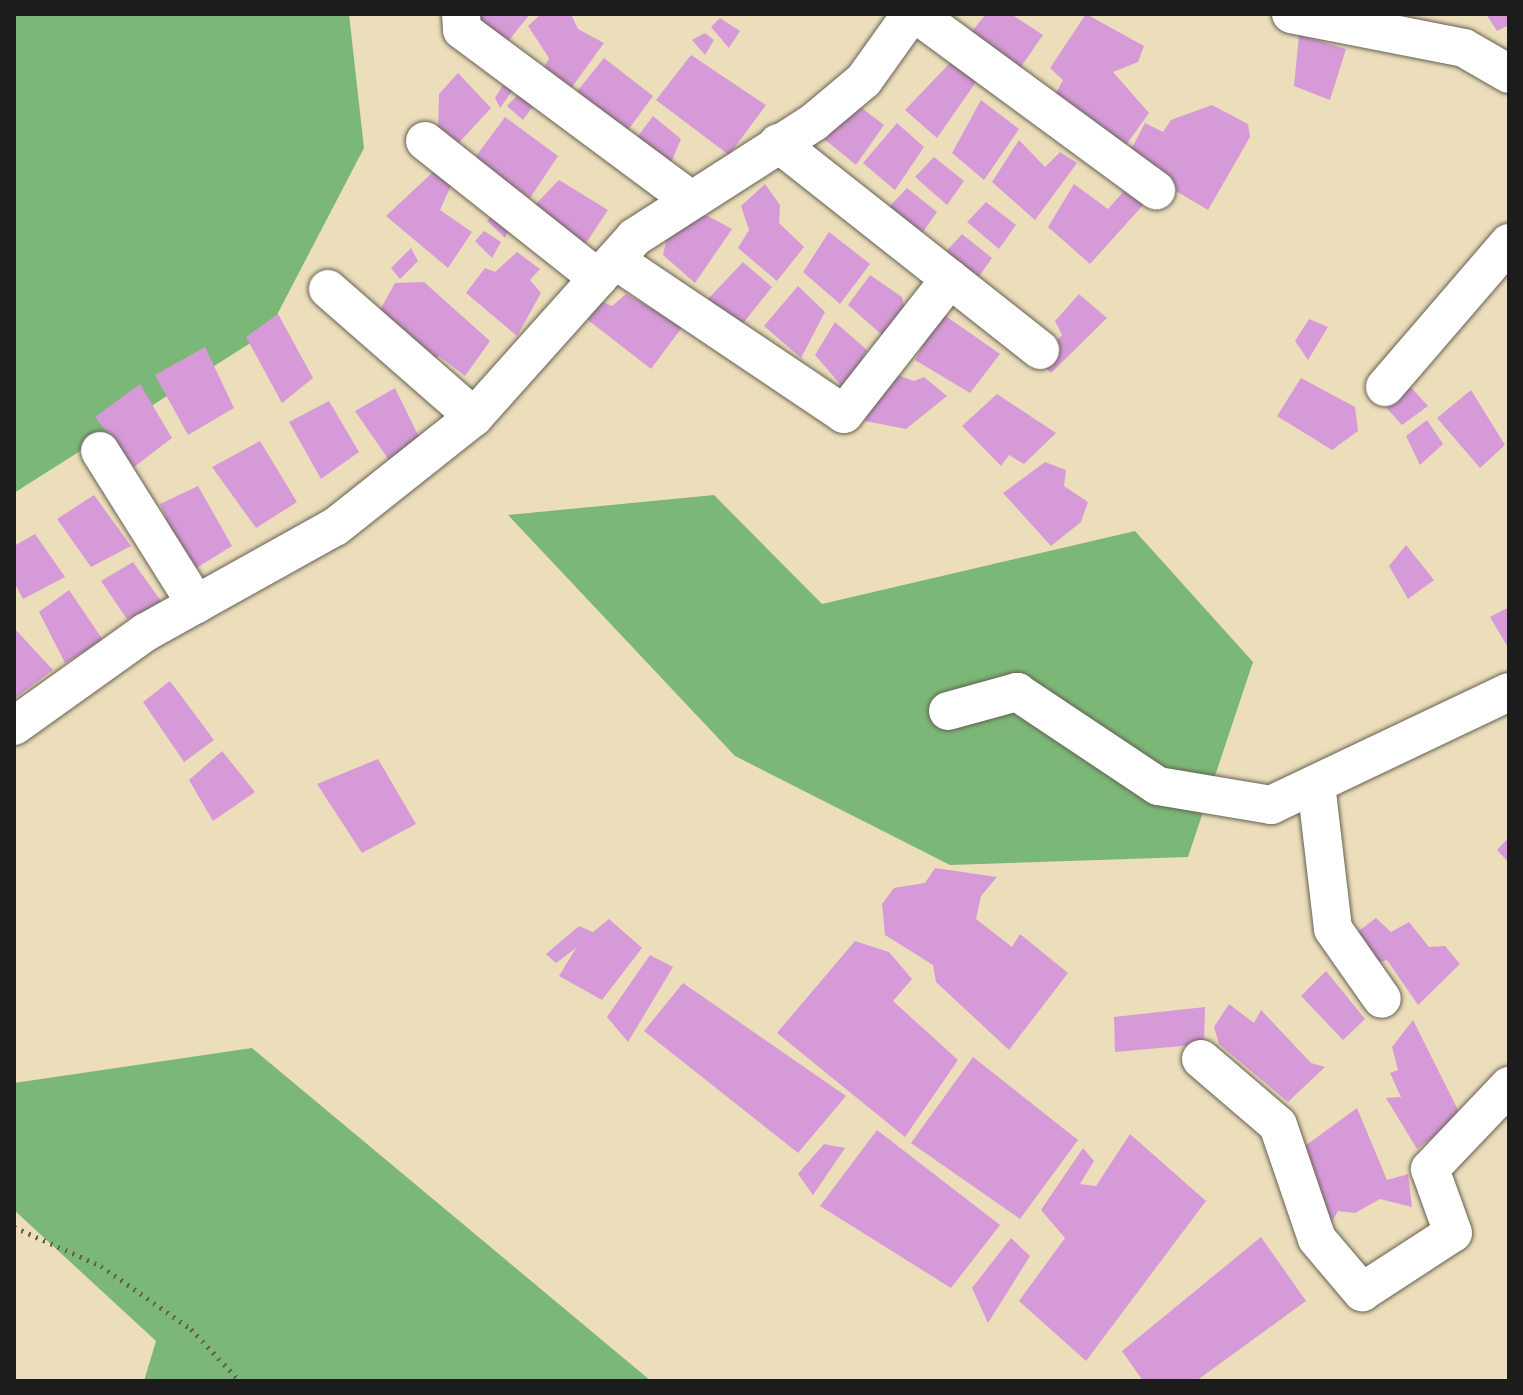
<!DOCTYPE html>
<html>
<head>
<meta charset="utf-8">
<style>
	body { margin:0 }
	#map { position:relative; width:1523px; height:1395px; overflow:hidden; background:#ecdeba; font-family:Vollkorn,serif }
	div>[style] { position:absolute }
	.forest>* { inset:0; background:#7bb877 }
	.building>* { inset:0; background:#d79ad8 }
	.path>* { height:5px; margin-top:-2.5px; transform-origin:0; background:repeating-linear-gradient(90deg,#656053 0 2px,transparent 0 8px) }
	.roads { filter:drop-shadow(0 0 2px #656053) drop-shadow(0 0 2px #656053) }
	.street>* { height:38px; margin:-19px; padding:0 19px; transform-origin:19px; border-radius:19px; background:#fff }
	span { translate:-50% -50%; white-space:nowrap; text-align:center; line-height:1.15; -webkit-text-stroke:6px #fdfcf7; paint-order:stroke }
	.frame { position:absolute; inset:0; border:16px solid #1c1c1c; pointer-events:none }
</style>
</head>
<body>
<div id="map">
	<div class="forest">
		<div style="clip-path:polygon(14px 14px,349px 14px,364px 148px,268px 332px,14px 493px)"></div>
		<div style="clip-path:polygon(714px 495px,822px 604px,1135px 531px,1253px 662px,1188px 857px,950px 865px,735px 756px,508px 515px)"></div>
		<div style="clip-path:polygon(252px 1048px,651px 1381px,144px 1381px,156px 1341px,14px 1210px,14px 1083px)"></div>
	</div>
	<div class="building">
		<div style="clip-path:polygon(475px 14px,530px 14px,506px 44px)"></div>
		<div style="clip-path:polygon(541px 14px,571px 14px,578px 29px,604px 43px,564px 98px,540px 76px,549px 58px,528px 26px)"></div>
		<div style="clip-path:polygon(986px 14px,1011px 14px,1043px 35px,1018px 71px,969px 35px)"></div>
		<div style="clip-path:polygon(1086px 14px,1144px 46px,1138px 62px,1113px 72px,1149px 113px,1121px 152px,1051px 103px,1063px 80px,1050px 68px)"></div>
		<div style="clip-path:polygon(1486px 14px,1509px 14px,1509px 25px,1497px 31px)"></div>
		<div style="clip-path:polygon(720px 18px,740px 31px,729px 48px,711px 27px)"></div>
		<div style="clip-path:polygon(705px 33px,714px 40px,705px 55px,692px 40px)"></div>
		<div style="clip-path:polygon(1299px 35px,1346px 49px,1330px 100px,1294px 86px)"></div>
		<div style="clip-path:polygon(691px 55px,766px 105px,729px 155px,656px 100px)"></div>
		<div style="clip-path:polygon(604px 58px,653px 96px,623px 137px,574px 95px)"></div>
		<div style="clip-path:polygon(951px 62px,976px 82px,937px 138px,905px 110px)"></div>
		<div style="clip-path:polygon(458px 73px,491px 108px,454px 148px,438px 132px,439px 94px)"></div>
		<div style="clip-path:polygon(506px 80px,517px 84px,500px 108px,495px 98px)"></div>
		<div style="clip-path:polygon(525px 87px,538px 99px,523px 120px,507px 106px)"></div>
		<div style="clip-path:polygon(981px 100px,1019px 129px,984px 180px,952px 153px)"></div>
		<div style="clip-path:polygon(1212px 105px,1248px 124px,1250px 137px,1208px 210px,1125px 161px,1145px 123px,1163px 132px,1171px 120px)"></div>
		<div style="clip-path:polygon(859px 106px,884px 125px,856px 165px,823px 138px)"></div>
		<div style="clip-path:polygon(653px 116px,681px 139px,668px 170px,633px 143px)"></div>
		<div style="clip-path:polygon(505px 117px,558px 156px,530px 198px,474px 159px)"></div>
		<div style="clip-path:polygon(897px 123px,924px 147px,895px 190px,863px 163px)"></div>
		<div style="clip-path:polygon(1019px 140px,1045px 167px,1060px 152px,1077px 163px,1035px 220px,992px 182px)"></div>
		<div style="clip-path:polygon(934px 157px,964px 181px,947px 205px,915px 177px)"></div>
		<div style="clip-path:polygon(433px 172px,451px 186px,440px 210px,472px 232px,448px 268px,386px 216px)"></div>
		<div style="clip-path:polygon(559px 180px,608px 210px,582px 249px,531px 209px)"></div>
		<div style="clip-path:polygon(765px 184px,780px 205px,779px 223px,804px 247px,777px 281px,738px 248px,749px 230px,741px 206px)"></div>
		<div style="clip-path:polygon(1074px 184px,1108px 209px,1124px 191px,1144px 204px,1090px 264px,1048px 227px)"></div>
		<div style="clip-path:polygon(907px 188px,937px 212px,920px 236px,888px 208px)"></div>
		<div style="clip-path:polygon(986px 202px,1016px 225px,999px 249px,967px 222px)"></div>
		<div style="clip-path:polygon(496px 211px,513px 222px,505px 238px,487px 221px)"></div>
		<div style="clip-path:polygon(672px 215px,708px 216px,732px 229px,695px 283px,663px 255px)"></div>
		<div style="clip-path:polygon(484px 231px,501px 242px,492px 258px,475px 241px)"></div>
		<div style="clip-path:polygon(829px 232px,870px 264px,840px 304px,803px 272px)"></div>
		<div style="clip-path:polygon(962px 234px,992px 258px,975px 282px,943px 255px)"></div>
		<div style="clip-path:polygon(411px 248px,418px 261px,400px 279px,391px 268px)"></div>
		<div style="clip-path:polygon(517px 252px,540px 269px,530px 280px,541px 293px,517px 336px,466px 293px,485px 268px,495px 272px)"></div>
		<div style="clip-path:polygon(743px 262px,772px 287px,740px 327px,708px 299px)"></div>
		<div style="clip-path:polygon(870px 275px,902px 297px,907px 318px,890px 342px,848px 305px)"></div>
		<div style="clip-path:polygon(424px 282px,490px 341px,465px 376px,439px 356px,426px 364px,376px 317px,395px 283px)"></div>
		<div style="clip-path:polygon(798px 286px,825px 312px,801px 358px,764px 326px)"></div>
		<div style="clip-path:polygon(626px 294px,683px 326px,651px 369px,588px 320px,598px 300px,612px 306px)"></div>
		<div style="clip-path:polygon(1079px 294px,1107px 318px,1051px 373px,1037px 360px,1062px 335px,1055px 321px)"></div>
		<div style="clip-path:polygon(940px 312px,1000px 354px,970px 393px,915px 360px)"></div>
		<div style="clip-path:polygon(278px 314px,313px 378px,282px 403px,246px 337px)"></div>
		<div style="clip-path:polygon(1309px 319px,1328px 327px,1308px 360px,1295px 341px)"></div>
		<div style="clip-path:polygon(835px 322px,867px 350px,846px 391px,815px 355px)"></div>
		<div style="clip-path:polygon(205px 347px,234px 408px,188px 435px,155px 375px)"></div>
		<div style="clip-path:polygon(892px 373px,914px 381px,924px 377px,947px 396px,906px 429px,865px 421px,867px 401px)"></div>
		<div style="clip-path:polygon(1301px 378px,1355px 407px,1358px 431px,1332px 450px,1277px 416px)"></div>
		<div style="clip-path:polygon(1406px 382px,1428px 406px,1402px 425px,1382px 403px)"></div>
		<div style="clip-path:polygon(140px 384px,172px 438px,134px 467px,95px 417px)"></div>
		<div style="clip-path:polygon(395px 388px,419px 437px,393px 466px,355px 411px)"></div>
		<div style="clip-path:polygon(1471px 390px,1505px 445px,1480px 468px,1437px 418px)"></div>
		<div style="clip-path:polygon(997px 394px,1056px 433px,1024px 464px,1009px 455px,1001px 466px,962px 426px)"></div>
		<div style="clip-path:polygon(329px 401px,359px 452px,321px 479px,289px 422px)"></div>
		<div style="clip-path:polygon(1427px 420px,1443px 444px,1420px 465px,1406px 436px)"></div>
		<div style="clip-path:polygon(260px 441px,297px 502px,256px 528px,212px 467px)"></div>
		<div style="clip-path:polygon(1045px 462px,1066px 470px,1064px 486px,1088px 502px,1081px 522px,1051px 546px,1003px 493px)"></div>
		<div style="clip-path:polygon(198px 486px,232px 546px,190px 572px,160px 504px)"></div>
		<div style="clip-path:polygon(94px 495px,131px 546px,91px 567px,57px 519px)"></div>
		<div style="clip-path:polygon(35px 534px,65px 577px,23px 599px,14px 582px,14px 546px)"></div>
		<div style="clip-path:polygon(1406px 545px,1434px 580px,1408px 599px,1389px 566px)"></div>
		<div style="clip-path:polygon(133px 562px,164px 605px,127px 619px,101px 581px)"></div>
		<div style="clip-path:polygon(69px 590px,103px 640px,65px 663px,39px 612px)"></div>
		<div style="clip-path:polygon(1509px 607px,1509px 649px,1490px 617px)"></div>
		<div style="clip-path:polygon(14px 628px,53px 670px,14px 699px)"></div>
		<div style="clip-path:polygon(170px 681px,214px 740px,184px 762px,143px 702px)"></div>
		<div style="clip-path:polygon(222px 751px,255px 792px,213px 821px,189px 780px)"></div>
		<div style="clip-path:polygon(378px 759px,416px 824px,362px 853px,317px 784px)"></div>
		<div style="clip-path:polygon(1509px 837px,1509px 863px,1497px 850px)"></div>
		<div style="clip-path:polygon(935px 868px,997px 877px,981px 896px,976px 919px,1012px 947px,1020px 934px,1068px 973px,1009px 1050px,936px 982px,933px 965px,885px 935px,882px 904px,894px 888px,925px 883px)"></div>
		<div style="clip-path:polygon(1376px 918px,1391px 932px,1409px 922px,1429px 947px,1445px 946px,1460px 964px,1418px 1005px,1387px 960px,1368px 966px,1352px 936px)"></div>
		<div style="clip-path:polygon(609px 919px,642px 948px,602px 1000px,559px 976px,576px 948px,556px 963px,546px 954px,579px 926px,593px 932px)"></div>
		<div style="clip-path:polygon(855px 941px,889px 952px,912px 979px,893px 1001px,958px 1060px,905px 1137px,777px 1033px)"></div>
		<div style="clip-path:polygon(650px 955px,673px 967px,628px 1042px,607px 1017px)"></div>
		<div style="clip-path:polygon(1326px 971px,1365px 1019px,1343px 1040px,1301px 996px)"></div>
		<div style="clip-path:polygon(683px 983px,846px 1096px,798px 1153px,644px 1031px)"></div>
		<div style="clip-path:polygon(1229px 1004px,1254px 1023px,1261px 1010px,1311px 1063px,1325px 1067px,1288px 1102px,1219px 1044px,1214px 1027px)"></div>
		<div style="clip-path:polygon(1205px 1007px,1204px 1044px,1115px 1052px,1114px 1017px)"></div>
		<div style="clip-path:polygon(1413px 1020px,1461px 1116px,1417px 1149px,1386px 1098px,1401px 1097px,1390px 1073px,1398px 1070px,1392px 1047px)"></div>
		<div style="clip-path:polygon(973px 1057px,1078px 1140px,1020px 1219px,911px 1143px)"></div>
		<div style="clip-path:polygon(1357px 1108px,1387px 1180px,1408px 1174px,1412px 1207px,1380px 1199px,1355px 1213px,1338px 1211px,1330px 1225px,1305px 1146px)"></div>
		<div style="clip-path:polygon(877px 1130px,1000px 1225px,951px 1288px,820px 1206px)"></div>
		<div style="clip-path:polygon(1130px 1134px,1206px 1201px,1086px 1361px,1019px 1301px,1065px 1238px,1041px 1210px,1083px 1148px,1094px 1161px,1080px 1184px,1096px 1186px)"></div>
		<div style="clip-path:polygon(824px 1144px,845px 1148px,813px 1195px,798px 1174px)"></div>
		<div style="clip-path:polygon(1261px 1237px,1306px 1301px,1196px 1381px,1143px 1381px,1122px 1351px)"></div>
		<div style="clip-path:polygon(1011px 1238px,1030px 1256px,988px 1323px,972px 1288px)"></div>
	</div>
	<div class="path">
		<div style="left:14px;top:1227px;width:95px;rotate:24.1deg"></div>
		<div style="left:101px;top:1266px;width:110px;rotate:35deg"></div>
		<div style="left:191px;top:1329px;width:71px;rotate:46.7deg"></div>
	</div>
	<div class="roads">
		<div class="street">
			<div style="left:461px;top:14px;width:16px;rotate:86deg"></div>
			<div style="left:462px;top:30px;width:280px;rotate:36.6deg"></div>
			<div style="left:916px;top:14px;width:298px;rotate:36.3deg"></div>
			<div style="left:1291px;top:14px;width:176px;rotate:11.1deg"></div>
			<div style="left:1464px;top:48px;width:52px;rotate:30deg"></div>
			<div style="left:425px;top:141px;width:221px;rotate:38.4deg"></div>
			<div style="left:778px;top:143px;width:334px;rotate:38.3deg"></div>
			<div style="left:615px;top:260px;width:276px;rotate:33.9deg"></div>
			<div style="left:844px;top:414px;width:172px;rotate:-51.9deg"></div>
			<div style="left:328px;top:289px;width:194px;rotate:41.2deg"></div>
			<div style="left:1385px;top:387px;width:190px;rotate:-49.3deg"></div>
			<div style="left:100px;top:451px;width:181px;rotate:57.9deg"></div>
			<div style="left:948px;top:711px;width:72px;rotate:-15.4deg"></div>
			<div style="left:1017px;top:692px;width:169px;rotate:33.7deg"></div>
			<div style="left:1158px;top:786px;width:115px;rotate:9.5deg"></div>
			<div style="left:1271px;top:805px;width:263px;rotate:-25.4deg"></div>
			<div style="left:14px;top:726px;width:162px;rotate:-35.5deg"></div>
			<div style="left:146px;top:632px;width:216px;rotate:-29.1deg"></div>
			<div style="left:335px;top:527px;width:177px;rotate:-38.4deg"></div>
			<div style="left:474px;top:417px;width:241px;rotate:-48.2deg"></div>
			<div style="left:635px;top:237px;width:213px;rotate:-32.7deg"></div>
			<div style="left:814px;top:122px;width:65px;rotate:-40deg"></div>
			<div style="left:864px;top:80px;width:81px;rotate:-54.5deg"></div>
			<div style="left:1316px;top:784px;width:146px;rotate:83.3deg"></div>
			<div style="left:1333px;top:929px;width:85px;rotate:55deg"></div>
			<div style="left:1201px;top:1059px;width:101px;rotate:40.6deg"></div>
			<div style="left:1278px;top:1125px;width:120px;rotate:71.1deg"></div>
			<div style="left:1317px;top:1239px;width:70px;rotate:49.7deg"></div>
			<div style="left:1362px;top:1292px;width:108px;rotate:-33deg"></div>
			<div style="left:1453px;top:1233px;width:68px;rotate:-109.8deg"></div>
			<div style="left:1430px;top:1169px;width:115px;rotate:-46.4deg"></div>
		</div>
	</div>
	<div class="frame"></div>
</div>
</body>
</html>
